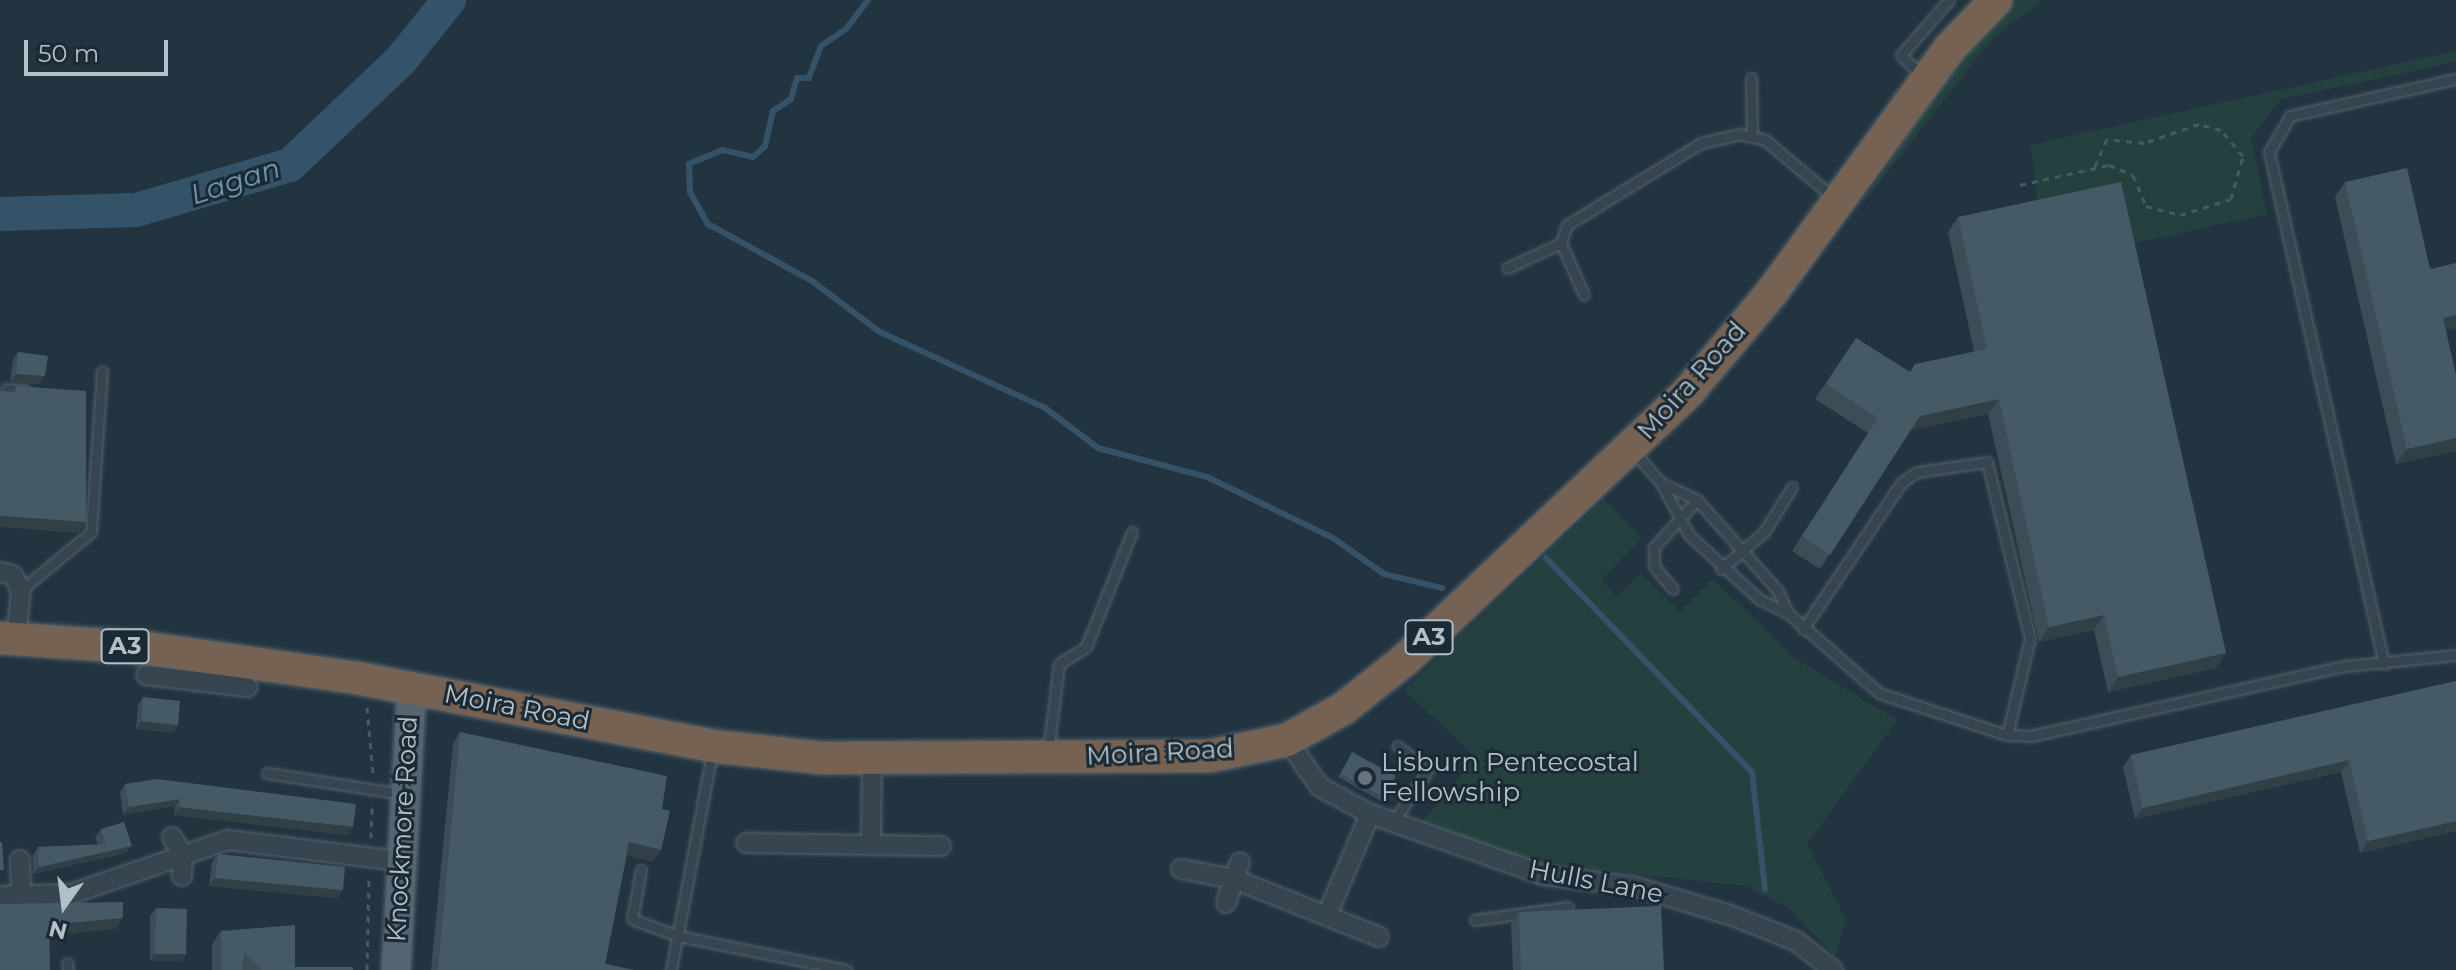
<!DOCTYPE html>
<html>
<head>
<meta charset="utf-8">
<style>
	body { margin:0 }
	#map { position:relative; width:2456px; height:970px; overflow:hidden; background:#223440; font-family:Montserrat,sans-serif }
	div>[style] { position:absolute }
	.green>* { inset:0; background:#24413f }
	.stream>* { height:6px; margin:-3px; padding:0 3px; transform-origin:3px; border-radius:3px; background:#345368 }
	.river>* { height:34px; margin:-17px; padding:0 17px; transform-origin:17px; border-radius:17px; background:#345368 }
	.path>* { height:3px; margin-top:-1.5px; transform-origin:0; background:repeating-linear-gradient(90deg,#425d5b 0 6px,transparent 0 12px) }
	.roads { filter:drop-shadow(0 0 2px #54636d) drop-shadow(0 0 2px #54636d) }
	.lane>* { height:9px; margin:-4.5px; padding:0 4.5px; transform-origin:4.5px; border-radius:4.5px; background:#36454f }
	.street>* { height:18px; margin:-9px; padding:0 9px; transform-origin:9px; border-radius:9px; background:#36454f }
	.primary>* { height:28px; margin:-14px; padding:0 14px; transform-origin:14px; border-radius:14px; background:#546470 }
	.highway>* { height:32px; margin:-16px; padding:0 16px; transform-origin:16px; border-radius:16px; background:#766253 }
	.wall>* { inset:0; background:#3c4d58 }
	.shaded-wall>* { inset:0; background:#313f47 }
	.building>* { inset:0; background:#465a66 }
	.dots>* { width:22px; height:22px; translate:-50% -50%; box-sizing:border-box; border:4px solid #1b2a34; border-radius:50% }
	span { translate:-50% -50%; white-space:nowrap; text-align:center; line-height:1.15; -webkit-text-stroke:6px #1b2a34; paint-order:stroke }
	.shield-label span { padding:2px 6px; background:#1b2a34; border:2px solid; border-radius:6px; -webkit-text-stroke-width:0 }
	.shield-label { font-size:24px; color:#b2c0ca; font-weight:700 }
	.street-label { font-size:26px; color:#b2c0ca }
	.poi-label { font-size:26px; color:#b2c0ca }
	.left { translate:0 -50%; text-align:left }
	.water-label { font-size:28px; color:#7096b0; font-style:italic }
	.north { position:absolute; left:24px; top:866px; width:80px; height:80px; -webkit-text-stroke:6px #1b2a34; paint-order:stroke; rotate:194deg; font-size:22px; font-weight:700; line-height:32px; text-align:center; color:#b2c0ca }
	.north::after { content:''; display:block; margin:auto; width:28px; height:36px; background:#b2c0ca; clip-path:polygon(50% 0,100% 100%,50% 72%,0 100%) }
	.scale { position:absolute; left:24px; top:40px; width:144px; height:36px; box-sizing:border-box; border:4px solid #b2c0ca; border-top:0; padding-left:10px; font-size:24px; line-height:28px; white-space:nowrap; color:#b2c0ca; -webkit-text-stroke:6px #1b2a34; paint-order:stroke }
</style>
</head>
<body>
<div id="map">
	<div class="green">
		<div style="clip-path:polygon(2016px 0,2043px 0,1994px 37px,1851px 219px,1969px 44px)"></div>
		<div style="clip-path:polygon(2456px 51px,2456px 62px,2281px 99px,2251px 138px,2267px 214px,2131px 244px,2039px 208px,2030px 145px)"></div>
		<div style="clip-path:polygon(1604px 499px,1642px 538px,1601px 580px,1616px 596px,1641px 573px,1680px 612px,1713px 579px,1793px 657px,1897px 720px,1807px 844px,1846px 920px,1835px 956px,1787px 907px,1746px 886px,1538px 863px,1421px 823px,1476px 757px,1404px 690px)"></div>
	</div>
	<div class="stream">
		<div style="left:868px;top:0;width:36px;rotate:127deg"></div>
		<div style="left:846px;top:29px;width:30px;rotate:146deg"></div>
		<div style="left:821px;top:46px;width:34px;rotate:111deg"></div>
		<div style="left:809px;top:78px;width:12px;rotate:180deg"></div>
		<div style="left:797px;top:78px;width:22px;rotate:106deg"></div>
		<div style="left:791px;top:99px;width:22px;rotate:146deg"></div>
		<div style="left:773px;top:111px;width:36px;rotate:103deg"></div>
		<div style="left:765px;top:146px;width:16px;rotate:137deg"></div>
		<div style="left:753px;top:157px;width:32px;rotate:-167deg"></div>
		<div style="left:722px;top:150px;width:36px;rotate:157deg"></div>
		<div style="left:689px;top:164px;width:28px;rotate:88deg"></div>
		<div style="left:690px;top:192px;width:37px;rotate:61deg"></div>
		<div style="left:708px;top:224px;width:119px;rotate:28.7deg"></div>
		<div style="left:812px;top:281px;width:85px;rotate:36.9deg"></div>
		<div style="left:880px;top:332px;width:182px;rotate:24.7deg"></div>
		<div style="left:1045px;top:408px;width:66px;rotate:37deg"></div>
		<div style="left:1098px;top:448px;width:113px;rotate:14.9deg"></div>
		<div style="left:1207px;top:477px;width:140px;rotate:25.8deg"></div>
		<div style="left:1333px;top:538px;width:62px;rotate:35.2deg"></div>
		<div style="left:1384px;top:574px;width:60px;rotate:13.6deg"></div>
		<div style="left:1546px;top:558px;width:297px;rotate:46.1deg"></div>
		<div style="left:1752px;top:772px;width:118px;rotate:83.7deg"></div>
	</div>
	<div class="river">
		<div style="left:0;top:214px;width:136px;rotate:-1.7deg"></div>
		<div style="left:136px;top:210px;width:160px;rotate:-16.3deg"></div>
		<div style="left:290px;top:165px;width:153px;rotate:-43.4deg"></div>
		<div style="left:401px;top:60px;width:77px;rotate:-51.3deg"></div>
	</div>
	<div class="path">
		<div style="left:2020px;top:185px;width:91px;rotate:-12.7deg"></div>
		<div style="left:2109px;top:165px;width:26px;rotate:23deg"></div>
		<div style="left:2133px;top:175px;width:34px;rotate:67deg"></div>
		<div style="left:2146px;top:206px;width:35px;rotate:15deg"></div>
		<div style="left:2180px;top:215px;width:53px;rotate:-17.4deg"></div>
		<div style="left:2231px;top:199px;width:45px;rotate:-74.4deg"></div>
		<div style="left:2243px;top:156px;width:34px;rotate:-130deg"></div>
		<div style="left:2221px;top:130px;width:23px;rotate:-165deg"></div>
		<div style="left:2199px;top:124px;width:58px;rotate:160.9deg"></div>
		<div style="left:2144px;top:143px;width:37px;rotate:-174deg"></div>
		<div style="left:2107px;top:139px;width:32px;rotate:114deg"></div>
		<div style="left:367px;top:707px;width:67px;rotate:84.9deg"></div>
		<div style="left:371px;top:838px;width:36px;rotate:-88deg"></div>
		<div style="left:367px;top:970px;width:92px;rotate:-88.8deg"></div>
	</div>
	<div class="roads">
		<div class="lane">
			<div style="left:1751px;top:78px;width:59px;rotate:89deg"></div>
			<div style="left:1924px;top:78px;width:33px;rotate:-135deg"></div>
			<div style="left:1901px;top:55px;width:73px;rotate:-48.9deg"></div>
			<div style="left:1507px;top:268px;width:60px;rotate:-24.8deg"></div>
			<div style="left:1584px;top:295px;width:57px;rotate:-113.9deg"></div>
			<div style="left:1561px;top:243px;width:19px;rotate:-72deg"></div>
			<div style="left:1567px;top:225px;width:157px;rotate:-31.5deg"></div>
			<div style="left:1701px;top:143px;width:40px;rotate:-13deg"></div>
			<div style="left:1740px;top:134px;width:26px;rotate:13deg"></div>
			<div style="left:1765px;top:140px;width:89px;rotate:40deg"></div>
			<div style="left:6px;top:389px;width:19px;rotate:3deg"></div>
			<div style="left:1634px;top:452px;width:41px;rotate:48.9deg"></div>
			<div style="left:1661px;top:483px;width:59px;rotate:61.7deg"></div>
			<div style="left:1689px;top:535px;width:95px;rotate:42.4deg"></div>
			<div style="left:1759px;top:599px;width:32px;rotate:26deg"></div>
			<div style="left:1661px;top:483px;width:40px;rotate:25deg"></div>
			<div style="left:1697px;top:500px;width:122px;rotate:48.3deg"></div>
			<div style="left:1778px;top:591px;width:24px;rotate:66deg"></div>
			<div style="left:1788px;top:613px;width:121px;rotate:41.3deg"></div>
			<div style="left:1879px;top:693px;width:135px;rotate:18.2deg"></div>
			<div style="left:2007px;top:735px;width:24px;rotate:2deg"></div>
			<div style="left:2031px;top:736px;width:321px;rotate:-12.6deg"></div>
			<div style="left:2344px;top:666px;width:113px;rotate:-5.6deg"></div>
			<div style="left:1721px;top:569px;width:57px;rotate:-40.7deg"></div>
			<div style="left:1764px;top:532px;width:53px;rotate:-58.1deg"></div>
			<div style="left:1673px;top:589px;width:30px;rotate:-130deg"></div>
			<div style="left:1654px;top:566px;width:19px;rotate:-90deg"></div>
			<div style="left:1654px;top:547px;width:64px;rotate:-47.5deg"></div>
			<div style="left:21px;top:590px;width:91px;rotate:-39.6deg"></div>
			<div style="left:91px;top:532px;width:161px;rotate:-86.1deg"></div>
			<div style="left:1803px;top:629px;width:176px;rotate:-56.1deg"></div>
			<div style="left:1901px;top:483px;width:19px;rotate:-35deg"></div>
			<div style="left:1917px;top:472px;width:71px;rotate:-8.1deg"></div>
			<div style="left:1987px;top:462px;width:181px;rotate:76.3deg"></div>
			<div style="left:2030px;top:638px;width:100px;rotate:103.3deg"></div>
			<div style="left:2384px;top:664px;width:525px;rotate:-102.66deg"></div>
			<div style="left:2269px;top:152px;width:42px;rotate:-59.7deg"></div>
			<div style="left:2290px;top:116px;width:170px;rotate:-12.6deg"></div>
			<div style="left:1048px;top:752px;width:89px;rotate:-82.9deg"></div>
			<div style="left:1059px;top:664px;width:32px;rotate:-32deg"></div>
			<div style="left:1086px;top:647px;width:124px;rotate:-68.2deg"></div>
			<div style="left:267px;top:773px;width:137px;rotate:8.8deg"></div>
			<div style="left:1393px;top:822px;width:63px;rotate:-56.1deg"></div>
			<div style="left:1428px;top:770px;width:39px;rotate:-142deg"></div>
			<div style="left:641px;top:870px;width:50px;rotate:100.4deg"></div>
			<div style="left:632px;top:919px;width:49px;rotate:20.3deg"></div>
			<div style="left:678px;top:936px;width:172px;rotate:11.4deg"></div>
			<div style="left:1475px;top:920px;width:94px;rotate:-8deg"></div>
			<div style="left:67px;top:963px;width:7px;rotate:82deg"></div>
			<div style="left:671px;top:970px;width:221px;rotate:-79.3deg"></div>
		</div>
		<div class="street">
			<div style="left:0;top:572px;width:13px;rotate:13deg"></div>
			<div style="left:13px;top:575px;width:17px;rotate:62deg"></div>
			<div style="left:21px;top:590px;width:49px;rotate:95.8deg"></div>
			<div style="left:146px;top:675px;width:102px;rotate:6.8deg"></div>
			<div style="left:1287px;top:740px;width:57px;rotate:54.9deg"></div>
			<div style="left:1320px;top:787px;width:57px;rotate:28.4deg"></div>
			<div style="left:1370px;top:814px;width:183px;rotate:19.4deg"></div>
			<div style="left:1543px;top:875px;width:91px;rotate:7deg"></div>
			<div style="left:1633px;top:886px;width:104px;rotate:16.7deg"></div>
			<div style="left:1733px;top:916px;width:68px;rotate:21.6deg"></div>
			<div style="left:1796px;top:941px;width:47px;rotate:38.1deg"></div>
			<div style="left:172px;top:837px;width:21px;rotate:59deg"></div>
			<div style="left:183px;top:855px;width:21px;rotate:93deg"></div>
			<div style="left:746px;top:843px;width:195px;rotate:0.9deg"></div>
			<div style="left:871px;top:844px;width:85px;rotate:-89.3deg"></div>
			<div style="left:20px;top:860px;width:36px;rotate:88deg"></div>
			<div style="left:1181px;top:869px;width:54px;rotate:10.7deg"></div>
			<div style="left:1234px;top:879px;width:156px;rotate:21.8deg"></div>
			<div style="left:0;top:896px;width:71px;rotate:-1.6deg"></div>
			<div style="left:71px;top:894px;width:166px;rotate:-19deg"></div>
			<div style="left:228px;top:840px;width:171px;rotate:7deg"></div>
			<div style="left:1226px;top:903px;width:43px;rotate:-71.1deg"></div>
			<div style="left:1327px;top:915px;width:110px;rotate:-66.9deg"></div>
		</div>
		<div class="primary">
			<div style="left:396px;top:970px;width:282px;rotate:-86.8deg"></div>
		</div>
		<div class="highway">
			<div style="left:0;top:638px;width:146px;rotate:3.9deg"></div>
			<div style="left:146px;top:648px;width:213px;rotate:8.1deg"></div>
			<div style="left:357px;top:678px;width:361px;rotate:10.8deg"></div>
			<div style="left:712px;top:746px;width:109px;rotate:6.3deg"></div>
			<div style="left:820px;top:758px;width:390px;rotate:-0.3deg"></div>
			<div style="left:1210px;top:756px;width:79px;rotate:-11.7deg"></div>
			<div style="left:1287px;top:740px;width:65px;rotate:-29.3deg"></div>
			<div style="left:1344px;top:708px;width:79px;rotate:-38.3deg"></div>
			<div style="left:1406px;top:659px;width:390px;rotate:-43.4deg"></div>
			<div style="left:1689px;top:391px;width:129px;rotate:-50deg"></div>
			<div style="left:1772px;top:292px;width:301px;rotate:-53.9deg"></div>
			<div style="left:1949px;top:49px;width:68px;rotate:-46.2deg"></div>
		</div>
	</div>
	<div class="wall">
		<div style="clip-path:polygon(2345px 182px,2430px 269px,2446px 330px,2456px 451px,2396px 464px,2335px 197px)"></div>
		<div style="clip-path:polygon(1958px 217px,2216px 668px,2108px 692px,2094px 630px,2039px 642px,1988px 414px,1910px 430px,1820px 569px,1792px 551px,1868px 433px,1815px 399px,1856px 338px,1909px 372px,1974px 351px,1948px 232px)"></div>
		<div style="clip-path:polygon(18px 352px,40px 384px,10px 382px,13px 360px)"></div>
		<div style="clip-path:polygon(2456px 681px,2456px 831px,2360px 853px,2341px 772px,2135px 819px,2123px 767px,2131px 755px)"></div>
		<div style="clip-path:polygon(143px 697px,178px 725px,173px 732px,136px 729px,138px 705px)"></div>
		<div style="clip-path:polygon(460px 732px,653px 862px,627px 855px,605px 964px,634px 970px,431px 970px,453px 744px)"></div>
		<div style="clip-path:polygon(1350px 756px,1384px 797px,1381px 801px,1338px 777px)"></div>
		<div style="clip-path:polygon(125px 784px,348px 835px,174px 815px,175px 806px,123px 815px,120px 792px)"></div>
		<div style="clip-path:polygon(101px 829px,126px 853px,33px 874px,33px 855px,38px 847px,98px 845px,95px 837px)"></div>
		<div style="clip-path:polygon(218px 854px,343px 890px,337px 898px,209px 886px,212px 862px)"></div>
		<div style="clip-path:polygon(156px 908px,186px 954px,181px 961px,150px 961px,150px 916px)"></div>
		<div style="clip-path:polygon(1519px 912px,1664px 970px,1513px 970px,1511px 924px)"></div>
		<div style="clip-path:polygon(221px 931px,295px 967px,353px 970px,212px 970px,212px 944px)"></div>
	</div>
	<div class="shaded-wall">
		<div style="clip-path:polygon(2456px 315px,2456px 328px,2432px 333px,2443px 318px)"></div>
		<div style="clip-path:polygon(16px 374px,45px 376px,40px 384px,10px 382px)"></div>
		<div style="clip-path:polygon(1999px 399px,1988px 414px,1909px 431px,1920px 416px)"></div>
		<div style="clip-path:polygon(2456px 438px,2456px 451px,2396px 464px,2407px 449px)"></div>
		<div style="clip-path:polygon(0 516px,86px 522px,78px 533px,0 527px)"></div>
		<div style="clip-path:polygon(2104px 615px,2094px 630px,2039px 642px,2049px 627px)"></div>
		<div style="clip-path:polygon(2226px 653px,2216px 668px,2108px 692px,2118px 677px)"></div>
		<div style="clip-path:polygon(141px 721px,178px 725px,173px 732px,136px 729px)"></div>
		<div style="clip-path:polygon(2349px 760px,2341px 772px,2135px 819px,2143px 808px)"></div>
		<div style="clip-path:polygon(180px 799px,175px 806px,123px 815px,129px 807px)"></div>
		<div style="clip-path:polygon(179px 807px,353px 827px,348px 835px,174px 815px)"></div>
		<div style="clip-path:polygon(2456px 821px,2456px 831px,2360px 853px,2368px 841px)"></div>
		<div style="clip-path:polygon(629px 842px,661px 850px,653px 862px,621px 854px)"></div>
		<div style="clip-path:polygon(132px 846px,126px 853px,33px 874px,39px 867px)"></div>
		<div style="clip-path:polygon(215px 878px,343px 890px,337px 898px,209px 886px)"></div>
		<div style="clip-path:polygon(123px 918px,116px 929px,41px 936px,49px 925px)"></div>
		<div style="clip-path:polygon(155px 954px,186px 954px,181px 961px,150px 961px)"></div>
	</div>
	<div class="building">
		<div style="clip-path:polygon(2407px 168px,2430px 269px,2456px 263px,2456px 315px,2443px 318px,2456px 375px,2456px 438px,2407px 449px,2345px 182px)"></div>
		<div style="clip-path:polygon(2121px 182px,2226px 653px,2118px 677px,2104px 615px,2049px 627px,1999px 399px,1920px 416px,1830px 555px,1802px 536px,1878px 418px,1826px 384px,1856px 338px,1910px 372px,1915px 364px,1987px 349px,1958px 217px)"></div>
		<div style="clip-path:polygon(18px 352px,48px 356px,45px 376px,16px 374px)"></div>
		<div style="clip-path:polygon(16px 386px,86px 391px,86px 522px,0 516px,0 391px,15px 392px)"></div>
		<div style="clip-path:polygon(2456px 681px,2456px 821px,2368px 841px,2349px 760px,2143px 808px,2131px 755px)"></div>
		<div style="clip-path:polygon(143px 697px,180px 701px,178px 725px,141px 721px)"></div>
		<div style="clip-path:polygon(460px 732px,667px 776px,662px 809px,670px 811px,661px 850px,629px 842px,605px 964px,634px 970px,438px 970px)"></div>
		<div style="clip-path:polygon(1352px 752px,1396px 776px,1384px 797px,1341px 774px)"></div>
		<div style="clip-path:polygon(157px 779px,356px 804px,353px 827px,179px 807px,180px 799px,129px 807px,125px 784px)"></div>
		<div style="clip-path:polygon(124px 822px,132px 846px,39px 867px,38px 847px,106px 844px,101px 829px)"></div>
		<div style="clip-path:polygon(0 842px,2px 842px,4px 870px,0 870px)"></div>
		<div style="clip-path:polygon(218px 854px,345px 867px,343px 890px,215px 878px)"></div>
		<div style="clip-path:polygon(123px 902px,123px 918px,49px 925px,50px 970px,0 970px,0 904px)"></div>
		<div style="clip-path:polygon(1661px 906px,1664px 970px,1521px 970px,1519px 912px)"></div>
		<div style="clip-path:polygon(156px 908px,187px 909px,186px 954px,155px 954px)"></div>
		<div style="clip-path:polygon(295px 925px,295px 967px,353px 967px,353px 970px,261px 970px,244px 952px,242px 970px,221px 970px,221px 931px)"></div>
	</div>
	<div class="dots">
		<div style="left:1365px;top:778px;background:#6b7280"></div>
	</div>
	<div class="shield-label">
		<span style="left:1429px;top:637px">A3</span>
		<span style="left:125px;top:646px">A3</span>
	</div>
	<div class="street-label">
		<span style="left:1692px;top:381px;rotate:-48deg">Moira Road</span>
		<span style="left:517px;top:708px;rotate:11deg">Moira Road</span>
		<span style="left:1160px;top:753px;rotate:-3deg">Moira Road</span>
		<span style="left:403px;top:829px;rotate:-87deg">Knockmore Road</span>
		<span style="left:1596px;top:882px;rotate:11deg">Hulls Lane</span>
	</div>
	<div class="poi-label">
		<span class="left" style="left:1381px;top:778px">Lisburn Pentecostal<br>Fellowship</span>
	</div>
	<div class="water-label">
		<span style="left:235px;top:181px;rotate:-18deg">Lagan</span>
	</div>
	<div class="north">N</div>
	<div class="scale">50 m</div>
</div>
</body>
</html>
